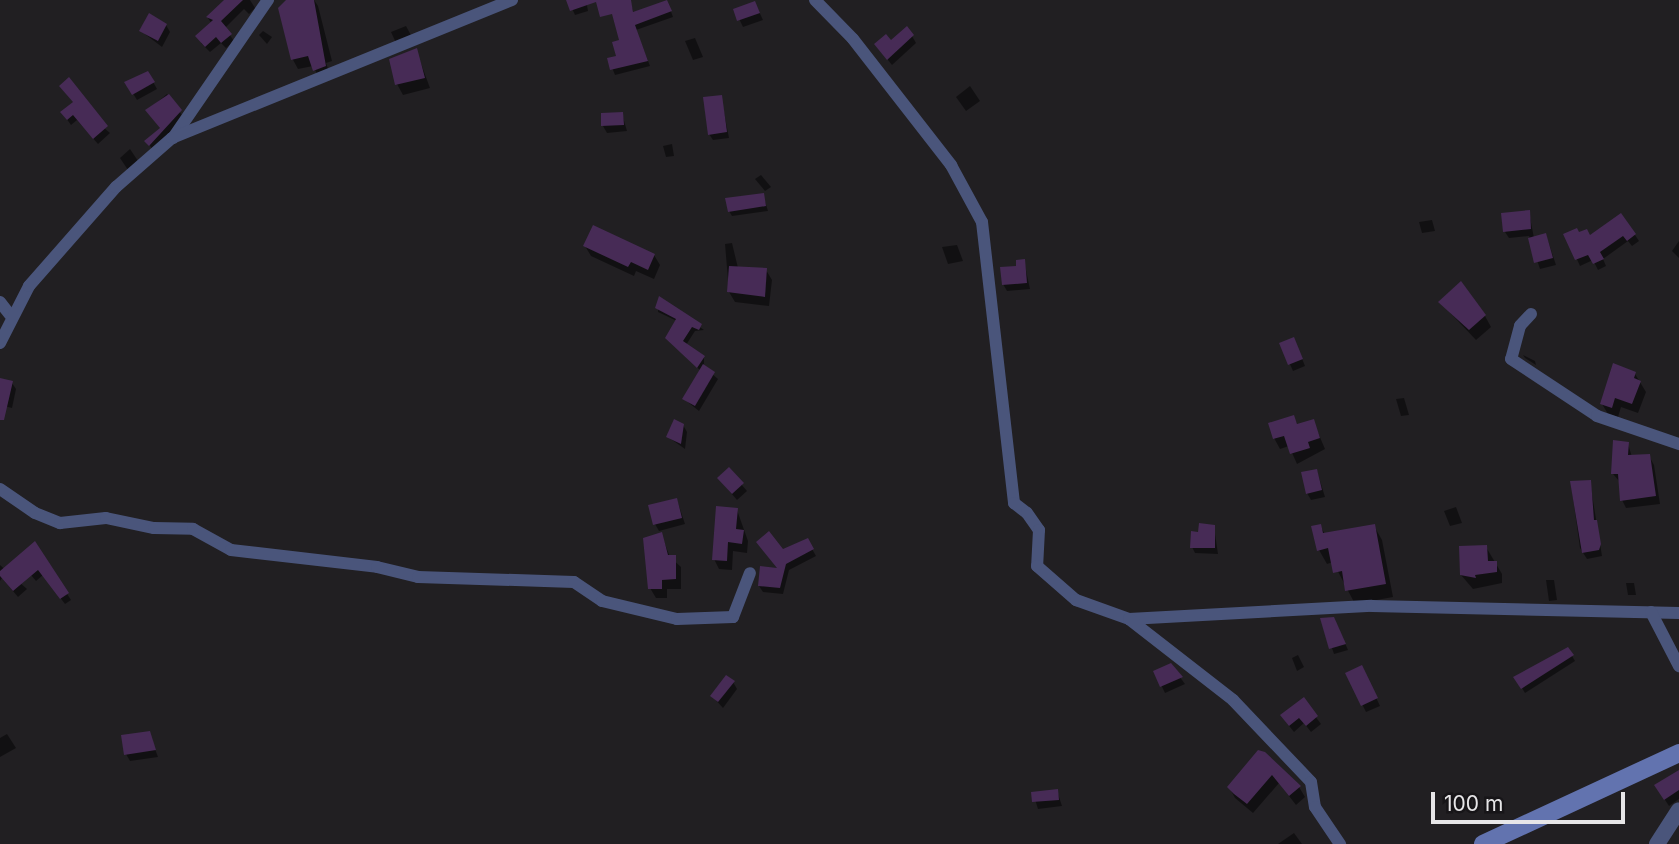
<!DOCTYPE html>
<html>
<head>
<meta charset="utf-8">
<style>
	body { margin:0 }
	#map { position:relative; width:1679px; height:844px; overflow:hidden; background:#211f22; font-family:Inter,sans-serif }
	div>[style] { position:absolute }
	.shadow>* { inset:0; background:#0007 }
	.building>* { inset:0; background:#472b56 }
	.minor>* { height:12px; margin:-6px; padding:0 6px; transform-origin:6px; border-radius:6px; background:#4a557b }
	.tertiary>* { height:16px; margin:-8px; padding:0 8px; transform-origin:8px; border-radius:8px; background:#4a557b }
	.secondary>* { height:18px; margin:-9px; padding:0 9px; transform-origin:9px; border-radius:9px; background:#6273af }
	span { translate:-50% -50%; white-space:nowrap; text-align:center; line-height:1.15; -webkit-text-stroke:6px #171518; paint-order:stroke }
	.scale { position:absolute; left:1431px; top:792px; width:194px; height:32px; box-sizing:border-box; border:4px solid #e7e6e8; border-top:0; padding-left:9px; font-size:21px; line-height:24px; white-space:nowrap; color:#e7e6e8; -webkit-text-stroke:5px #171518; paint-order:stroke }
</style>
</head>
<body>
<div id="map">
	<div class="shadow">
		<div style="clip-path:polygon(227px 0,250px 0,255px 8px,249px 14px,244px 9px,225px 28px,234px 41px,226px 48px,221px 43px,210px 52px,201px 43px,212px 24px,208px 18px)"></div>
		<div style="clip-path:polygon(294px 0,314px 0,318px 6px,332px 61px,326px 63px,331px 77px,321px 81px,313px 66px,298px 69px,292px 58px)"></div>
		<div style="clip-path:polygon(568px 0,586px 0,588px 11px,575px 15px)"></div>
		<div style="clip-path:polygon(755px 3px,763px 20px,743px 27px,735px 10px)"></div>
		<div style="clip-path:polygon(631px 4px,634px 14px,669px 6px,673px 17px,636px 30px,650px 66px,615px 75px,609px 60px,618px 58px)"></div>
		<div style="clip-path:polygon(166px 25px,170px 32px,162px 47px,141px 31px)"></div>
		<div style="clip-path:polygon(406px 26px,413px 39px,397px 45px,391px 32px)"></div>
		<div style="clip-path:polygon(263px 31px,272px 37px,267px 44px,259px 35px)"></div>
		<div style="clip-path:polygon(912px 36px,916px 43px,892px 65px,876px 45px)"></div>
		<div style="clip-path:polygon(695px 38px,703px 57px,693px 60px,685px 41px)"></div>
		<div style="clip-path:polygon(416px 50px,430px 88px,403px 95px,397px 84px)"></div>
		<div style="clip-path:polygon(148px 73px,157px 89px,137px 100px,126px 82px)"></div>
		<div style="clip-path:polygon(970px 86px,980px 101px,966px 111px,956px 97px)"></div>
		<div style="clip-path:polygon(167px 94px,184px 118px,154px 152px,147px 141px,161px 129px,148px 110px)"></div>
		<div style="clip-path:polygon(721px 97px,729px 138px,713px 140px,709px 134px)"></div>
		<div style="clip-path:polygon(75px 103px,110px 133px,98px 144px,77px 120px,71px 125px,66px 118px)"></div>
		<div style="clip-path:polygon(622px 114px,627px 131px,607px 133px,603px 126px)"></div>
		<div style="clip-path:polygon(672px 144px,674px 156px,666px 157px,663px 146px)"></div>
		<div style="clip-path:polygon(130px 149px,140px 164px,130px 173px,120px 158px)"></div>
		<div style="clip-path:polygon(761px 175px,771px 187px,765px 191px,755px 179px)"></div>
		<div style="clip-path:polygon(763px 195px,768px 211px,732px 216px,729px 211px)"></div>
		<div style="clip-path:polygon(1529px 212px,1534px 238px,1546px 235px,1556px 265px,1540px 269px,1529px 236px,1509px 238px,1505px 232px)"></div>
		<div style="clip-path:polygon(1432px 220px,1435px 231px,1422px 233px,1419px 222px)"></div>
		<div style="clip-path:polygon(1566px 235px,1635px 235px,1639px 241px,1632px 246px,1628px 241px,1603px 259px,1606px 266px,1598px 270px,1593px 260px,1580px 266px)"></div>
		<div style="clip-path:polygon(1679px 241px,1679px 258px,1672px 251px)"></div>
		<div style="clip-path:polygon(732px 243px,738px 268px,766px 270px,772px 280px,769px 306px,735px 302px,729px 292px,725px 244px)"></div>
		<div style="clip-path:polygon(957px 245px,963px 261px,948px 264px,942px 247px)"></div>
		<div style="clip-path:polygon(585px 246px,654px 255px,660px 265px,654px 279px,636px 271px,634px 276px,591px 256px)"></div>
		<div style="clip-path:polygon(1024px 261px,1030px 289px,1007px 291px,1003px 284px)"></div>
		<div style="clip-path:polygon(659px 299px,704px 330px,695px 331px,686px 345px,704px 357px,704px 367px,718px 379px,699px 411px,684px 399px,701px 371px,670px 342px,677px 321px,658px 312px)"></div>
		<div style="clip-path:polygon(1440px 302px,1485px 316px,1491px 327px,1476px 340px)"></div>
		<div style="clip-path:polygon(1281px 344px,1297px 346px,1305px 366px,1293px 371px)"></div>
		<div style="clip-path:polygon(1523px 355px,1535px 361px,1536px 365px,1525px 358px)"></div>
		<div style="clip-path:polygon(1635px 374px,1646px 392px,1638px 413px,1621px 407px,1618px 417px,1608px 414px,1602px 404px)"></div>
		<div style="clip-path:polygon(0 380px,12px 383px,16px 389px,12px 408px,0 405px)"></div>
		<div style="clip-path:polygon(1404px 398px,1409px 415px,1401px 416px,1396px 399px)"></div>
		<div style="clip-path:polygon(1293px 417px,1298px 425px,1313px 421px,1325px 449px,1297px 464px,1289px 446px,1280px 449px,1274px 438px)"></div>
		<div style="clip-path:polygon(683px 425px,687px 432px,685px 449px,668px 437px)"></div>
		<div style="clip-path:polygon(1628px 444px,1632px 457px,1649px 456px,1654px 465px,1660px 504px,1626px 508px,1622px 500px,1620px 482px,1613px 474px)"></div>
		<div style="clip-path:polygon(729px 470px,747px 491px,737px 500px,719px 479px)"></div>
		<div style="clip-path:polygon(1317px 471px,1325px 497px,1311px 500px,1307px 493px)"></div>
		<div style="clip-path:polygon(1590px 482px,1602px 556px,1587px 559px,1580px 548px,1571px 483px)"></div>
		<div style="clip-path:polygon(677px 500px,685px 524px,659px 531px,655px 524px)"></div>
		<div style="clip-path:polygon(1456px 507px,1462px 523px,1450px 526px,1444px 511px)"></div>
		<div style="clip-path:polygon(737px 510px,748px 541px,747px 553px,733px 551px,732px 570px,719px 569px,714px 559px)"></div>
		<div style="clip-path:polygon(1320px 526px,1325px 534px,1374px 526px,1382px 540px,1393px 597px,1355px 604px,1333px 562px,1327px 564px,1319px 550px)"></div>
		<div style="clip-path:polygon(1214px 527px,1218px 554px,1195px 553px,1192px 547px,1199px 533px)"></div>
		<div style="clip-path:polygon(661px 534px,670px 557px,681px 567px,681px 589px,667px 589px,667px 598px,656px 598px,650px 588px)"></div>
		<div style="clip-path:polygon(807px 540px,816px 556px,789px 570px,783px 594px,763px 592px,759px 586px,779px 570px,783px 551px)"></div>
		<div style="clip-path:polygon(35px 544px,71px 600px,65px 604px,43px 575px,36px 581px,21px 563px)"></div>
		<div style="clip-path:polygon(1486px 547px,1502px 574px,1502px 583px,1473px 589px,1461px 575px)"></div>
		<div style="clip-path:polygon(0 565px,27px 589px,18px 597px,2px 578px,0 581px)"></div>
		<div style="clip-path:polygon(1546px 580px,1554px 580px,1557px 600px,1549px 601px)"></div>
		<div style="clip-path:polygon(1626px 583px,1634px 583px,1636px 595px,1628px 595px)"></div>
		<div style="clip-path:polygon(1322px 619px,1337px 625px,1348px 650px,1334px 654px)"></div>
		<div style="clip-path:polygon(1568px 649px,1575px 661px,1525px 693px,1516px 678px)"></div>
		<div style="clip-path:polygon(1298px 655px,1304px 667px,1297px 671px,1292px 658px)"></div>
		<div style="clip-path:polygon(1171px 665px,1185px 684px,1165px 693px,1155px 672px)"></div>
		<div style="clip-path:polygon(1347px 674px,1365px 674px,1380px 706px,1366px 712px)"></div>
		<div style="clip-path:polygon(733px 682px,737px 689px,723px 708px,712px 696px)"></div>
		<div style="clip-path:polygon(1303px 700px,1321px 724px,1311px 732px,1304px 723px,1294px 732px,1286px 722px)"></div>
		<div style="clip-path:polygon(149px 733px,158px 757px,130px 761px,126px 754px)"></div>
		<div style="clip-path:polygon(7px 734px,16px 748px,0 757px,0 738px)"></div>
		<div style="clip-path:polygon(1259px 752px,1299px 787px,1305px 797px,1296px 805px,1279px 783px,1253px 813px,1235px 798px,1229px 787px)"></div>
		<div style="clip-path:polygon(1679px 772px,1679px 799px,1669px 806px,1656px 786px)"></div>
		<div style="clip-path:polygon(1057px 791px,1062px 806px,1038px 809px,1033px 793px)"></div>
		<div style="clip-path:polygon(1294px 833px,1302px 844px,1278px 844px)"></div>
	</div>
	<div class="building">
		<div style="clip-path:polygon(224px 0,243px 0,221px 21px,232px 34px,221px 43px,216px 37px,205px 47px,195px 36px,213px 20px,206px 17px)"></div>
		<div style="clip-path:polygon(286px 0,314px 0,326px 66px,313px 71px,308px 56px,291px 60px,278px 8px)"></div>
		<div style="clip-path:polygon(566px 0,631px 0,633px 12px,667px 0,672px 11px,635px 25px,648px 61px,610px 70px,607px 58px,616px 56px,612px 42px,619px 40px,612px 14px,600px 17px,596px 2px,570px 11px)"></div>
		<div style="clip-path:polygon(755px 1px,760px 13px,737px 21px,733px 9px)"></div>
		<div style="clip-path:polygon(149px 13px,167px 24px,158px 41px,139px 31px)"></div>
		<div style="clip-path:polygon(907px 26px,914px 35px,887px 60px,874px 44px,886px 34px,891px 40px)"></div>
		<div style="clip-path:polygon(417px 48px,425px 78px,395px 85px,389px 59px)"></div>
		<div style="clip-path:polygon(148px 71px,155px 82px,132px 95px,124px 82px)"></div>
		<div style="clip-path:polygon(69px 77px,108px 126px,93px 139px,73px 115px,67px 120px,60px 112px,73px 102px,59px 86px)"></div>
		<div style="clip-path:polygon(169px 94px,182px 110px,149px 146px,144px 141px,160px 128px,145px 110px)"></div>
		<div style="clip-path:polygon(722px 95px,727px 132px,708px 135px,703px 97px)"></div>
		<div style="clip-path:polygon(623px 112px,624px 125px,601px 126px,601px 113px)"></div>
		<div style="clip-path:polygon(764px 193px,766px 206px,728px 212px,725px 198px)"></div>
		<div style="clip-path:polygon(1530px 210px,1531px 229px,1503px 232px,1501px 213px)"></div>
		<div style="clip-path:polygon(1621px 213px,1636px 234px,1627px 241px,1623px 236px,1600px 252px,1604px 259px,1593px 264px,1588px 255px,1575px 260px,1563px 234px,1577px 228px,1579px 232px,1587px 229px,1590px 235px)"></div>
		<div style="clip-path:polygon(593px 225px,655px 254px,648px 270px,631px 262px,628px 267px,583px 246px)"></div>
		<div style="clip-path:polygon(1546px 233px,1553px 258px,1534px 263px,1528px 238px)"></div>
		<div style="clip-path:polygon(1025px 259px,1027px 283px,1002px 285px,1000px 267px,1016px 266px,1016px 260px)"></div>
		<div style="clip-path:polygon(729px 266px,767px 268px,765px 297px,727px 292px)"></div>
		<div style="clip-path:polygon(1461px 281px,1486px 315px,1469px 330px,1438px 302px)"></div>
		<div style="clip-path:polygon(659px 296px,702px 324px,699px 330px,692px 327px,683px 341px,705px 356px,697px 368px,665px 338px,676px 319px,655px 308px)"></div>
		<div style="clip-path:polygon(1294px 337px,1303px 359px,1288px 365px,1279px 343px)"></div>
		<div style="clip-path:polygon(1613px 363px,1636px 372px,1634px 378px,1641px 381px,1632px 404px,1615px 398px,1612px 408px,1600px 404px)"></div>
		<div style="clip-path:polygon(703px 364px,715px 372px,695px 406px,682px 399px)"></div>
		<div style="clip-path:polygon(0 378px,13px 381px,4px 420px,0 420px)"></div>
		<div style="clip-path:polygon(1294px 415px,1297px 424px,1314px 419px,1320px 438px,1308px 442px,1310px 448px,1290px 454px,1284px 436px,1273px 439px,1268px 423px)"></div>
		<div style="clip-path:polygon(674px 419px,684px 424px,681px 444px,666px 437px)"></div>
		<div style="clip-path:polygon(1613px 440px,1629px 442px,1628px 455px,1650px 454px,1656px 496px,1620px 501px,1618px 474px,1611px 474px)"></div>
		<div style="clip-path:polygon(729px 467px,744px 483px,732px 494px,717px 478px)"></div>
		<div style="clip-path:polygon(1317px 469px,1322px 490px,1306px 494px,1301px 472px)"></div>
		<div style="clip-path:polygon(1591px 480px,1594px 520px,1597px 520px,1601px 544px,1599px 550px,1582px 553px,1570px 481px)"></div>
		<div style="clip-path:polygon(677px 498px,682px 518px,653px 525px,648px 505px)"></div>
		<div style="clip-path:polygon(716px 506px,738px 508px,736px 529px,744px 530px,742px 544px,728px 542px,727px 561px,712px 560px)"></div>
		<div style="clip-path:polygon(1199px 523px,1215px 525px,1215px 548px,1190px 548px,1191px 531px,1198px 532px)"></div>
		<div style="clip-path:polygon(1321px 524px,1323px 533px,1375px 524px,1386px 584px,1345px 591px,1342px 571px,1333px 573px,1328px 548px,1317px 551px,1311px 526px)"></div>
		<div style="clip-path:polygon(769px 531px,783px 549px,808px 538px,814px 549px,786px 564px,780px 588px,758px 586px,760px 566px,777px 568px,756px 542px)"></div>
		<div style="clip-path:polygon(662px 532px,668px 555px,676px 555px,676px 579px,662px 580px,662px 589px,648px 589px,643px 538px)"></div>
		<div style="clip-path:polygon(35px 541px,69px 593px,60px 599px,38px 570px,13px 591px,0 576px,0 571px)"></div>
		<div style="clip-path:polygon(1487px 545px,1488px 561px,1497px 561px,1497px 572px,1475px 575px,1476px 578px,1460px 575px,1459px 546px)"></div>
		<div style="clip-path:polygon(1334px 617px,1346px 644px,1329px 649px,1320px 618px)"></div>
		<div style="clip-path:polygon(1568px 647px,1574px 655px,1521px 689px,1513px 677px)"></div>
		<div style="clip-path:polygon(1171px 663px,1183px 677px,1160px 687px,1153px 671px)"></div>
		<div style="clip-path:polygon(1362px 665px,1378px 698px,1361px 706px,1345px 673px)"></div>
		<div style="clip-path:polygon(726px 675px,735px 681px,718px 702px,710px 696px)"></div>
		<div style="clip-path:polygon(1304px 697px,1318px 716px,1306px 726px,1299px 718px,1289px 726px,1280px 715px)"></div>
		<div style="clip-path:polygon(150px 731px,156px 750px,124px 755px,121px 735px)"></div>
		<div style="clip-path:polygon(1258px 750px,1265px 752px,1301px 786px,1289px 796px,1272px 775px,1247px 804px,1234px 794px,1227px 787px)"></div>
		<div style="clip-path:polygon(1679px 770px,1679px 790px,1664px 800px,1654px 785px)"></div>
		<div style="clip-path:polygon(1058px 789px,1059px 800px,1032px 802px,1031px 792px)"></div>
	</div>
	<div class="minor">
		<div style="left:815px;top:0;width:54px;rotate:45.7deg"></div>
		<div style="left:853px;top:39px;width:160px;rotate:52.1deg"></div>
		<div style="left:951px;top:165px;width:65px;rotate:61.5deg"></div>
		<div style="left:982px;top:222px;width:283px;rotate:83.5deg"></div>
		<div style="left:1014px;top:503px;width:16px;rotate:38deg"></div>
		<div style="left:1027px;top:513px;width:21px;rotate:55deg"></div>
		<div style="left:1039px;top:530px;width:36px;rotate:93deg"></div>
		<div style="left:1037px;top:566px;width:52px;rotate:41.1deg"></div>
		<div style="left:1076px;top:600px;width:56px;rotate:19.7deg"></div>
		<div style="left:1129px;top:619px;width:243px;rotate:-3.1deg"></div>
		<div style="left:1372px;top:606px;width:307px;rotate:1.3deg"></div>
		<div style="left:173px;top:138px;width:168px;rotate:-55.5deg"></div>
		<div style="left:0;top:302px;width:16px;rotate:52deg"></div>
		<div style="left:1531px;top:314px;width:16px;rotate:133deg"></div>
		<div style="left:1520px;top:326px;width:34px;rotate:105deg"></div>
		<div style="left:1511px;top:359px;width:103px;rotate:33.5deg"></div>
		<div style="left:1597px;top:416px;width:87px;rotate:18.9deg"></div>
		<div style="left:0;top:343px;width:64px;rotate:-63deg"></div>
		<div style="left:29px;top:286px;width:132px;rotate:-48.7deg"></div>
		<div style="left:116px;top:187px;width:74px;rotate:-41.2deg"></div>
		<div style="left:172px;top:138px;width:367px;rotate:-22.1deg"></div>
		<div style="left:0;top:489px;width:42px;rotate:34.4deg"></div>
		<div style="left:35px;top:513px;width:27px;rotate:22deg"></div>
		<div style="left:60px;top:523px;width:46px;rotate:-6.2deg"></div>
		<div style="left:106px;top:518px;width:49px;rotate:11.8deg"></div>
		<div style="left:154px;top:528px;width:39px;rotate:1deg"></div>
		<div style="left:193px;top:529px;width:43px;rotate:28.9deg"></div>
		<div style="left:231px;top:550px;width:147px;rotate:6.6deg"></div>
		<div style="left:377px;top:567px;width:42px;rotate:13.7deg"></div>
		<div style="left:418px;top:577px;width:156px;rotate:1.8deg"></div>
		<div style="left:574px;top:582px;width:34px;rotate:34deg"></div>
		<div style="left:602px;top:601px;width:77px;rotate:13.5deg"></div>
		<div style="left:677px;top:619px;width:56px;rotate:-2deg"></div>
		<div style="left:733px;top:617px;width:47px;rotate:-68.9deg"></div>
		<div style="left:1651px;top:612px;width:61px;rotate:62.6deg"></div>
		<div style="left:1129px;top:619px;width:132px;rotate:37.9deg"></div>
		<div style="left:1233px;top:700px;width:113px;rotate:46.4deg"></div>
		<div style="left:1311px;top:782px;width:25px;rotate:81deg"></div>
		<div style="left:1315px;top:807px;width:45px;rotate:56deg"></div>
	</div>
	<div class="tertiary">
		<div style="left:1657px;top:844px;width:40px;rotate:-57.1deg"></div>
	</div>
	<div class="secondary">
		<div style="left:1483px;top:844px;width:216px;rotate:-24.9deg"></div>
	</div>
	<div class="scale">100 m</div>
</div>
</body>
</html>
